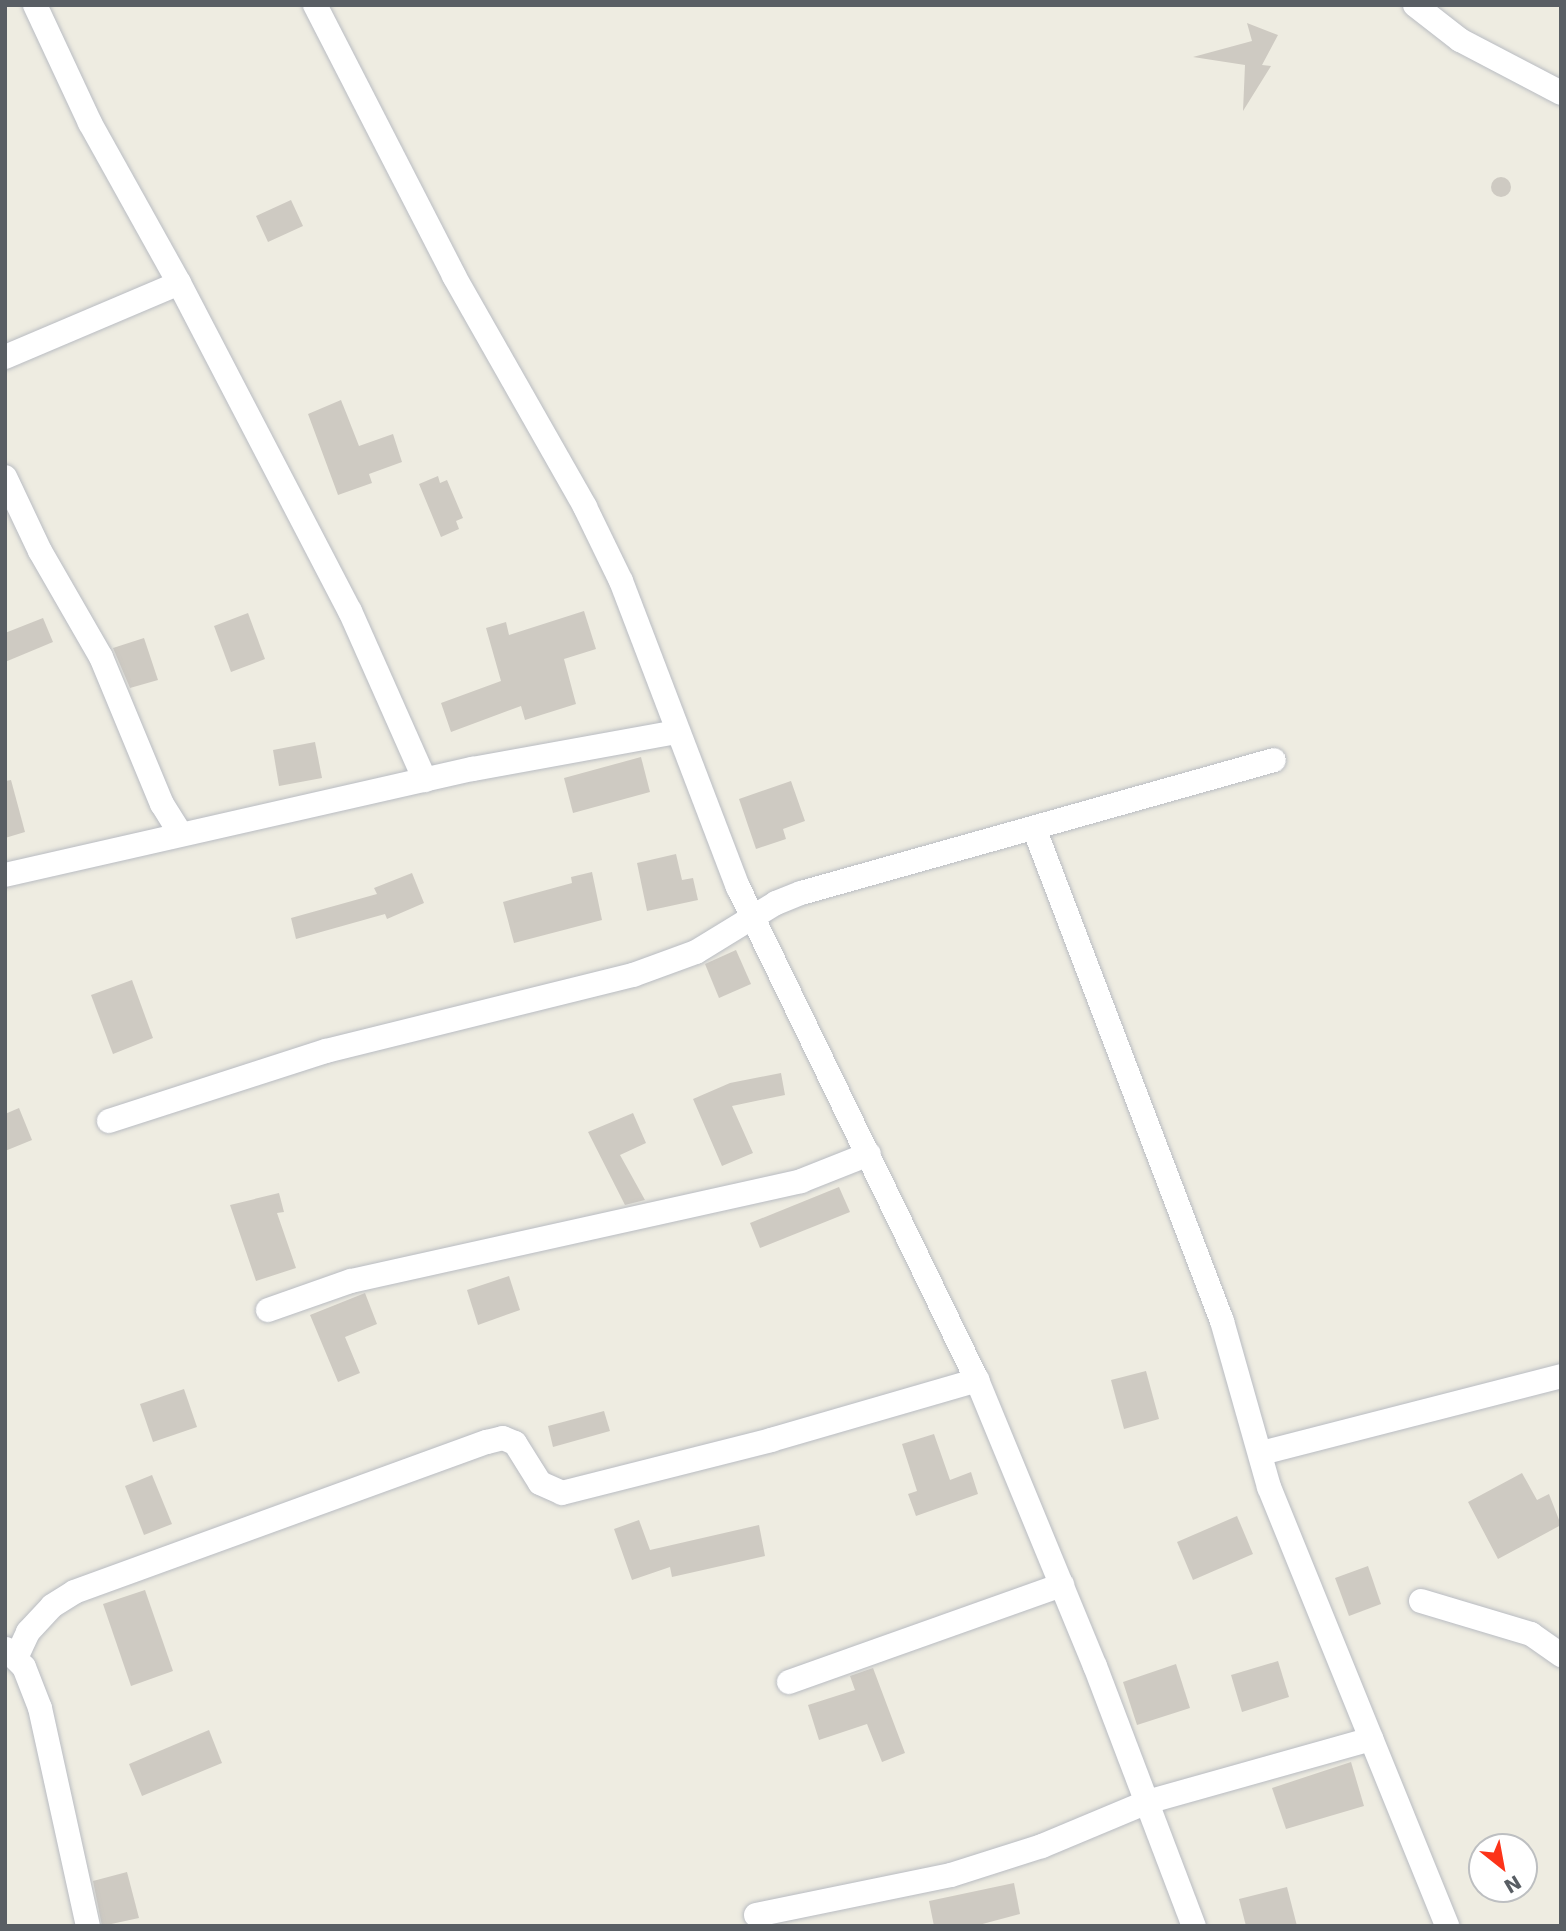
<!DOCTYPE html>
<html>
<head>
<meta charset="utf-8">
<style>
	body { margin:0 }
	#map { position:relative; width:1566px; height:1931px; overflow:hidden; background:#eeece1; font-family:"DejaVu Sans",sans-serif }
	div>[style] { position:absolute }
	.building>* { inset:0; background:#cecac2 }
	.round { border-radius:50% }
	.roads { filter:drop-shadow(0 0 2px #b9bcc2) drop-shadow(0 0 2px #b9bcc2) }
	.minor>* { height:24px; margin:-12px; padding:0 12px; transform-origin:12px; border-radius:12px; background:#fff }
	span { translate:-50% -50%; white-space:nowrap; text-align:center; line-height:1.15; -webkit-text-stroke:5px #fff; paint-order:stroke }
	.frame { position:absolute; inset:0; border:7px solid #595e64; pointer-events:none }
	.north { position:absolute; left:1468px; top:1833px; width:70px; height:70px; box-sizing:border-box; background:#fff; border:2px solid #bdbfc1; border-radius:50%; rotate:149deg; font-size:19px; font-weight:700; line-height:28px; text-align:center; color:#595e64 }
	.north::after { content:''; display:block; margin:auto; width:24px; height:32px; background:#fc3319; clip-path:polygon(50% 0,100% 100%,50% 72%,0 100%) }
</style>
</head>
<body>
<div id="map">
	<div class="building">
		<div style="clip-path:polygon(1247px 23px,1278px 35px,1262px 65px,1271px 66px,1243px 111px,1245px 65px,1193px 57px,1252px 41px)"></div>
		<div class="round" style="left:1491px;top:177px;width:20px;height:20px"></div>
		<div style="clip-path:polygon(291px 200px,303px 226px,268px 242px,256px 216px)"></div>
		<div style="clip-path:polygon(341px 400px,359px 446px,393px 434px,402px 462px,369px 474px,372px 483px,338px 495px,308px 414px)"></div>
		<div style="clip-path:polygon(438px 476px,440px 483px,447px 480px,463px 518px,456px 521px,459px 529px,441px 537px,419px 484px)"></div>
		<div style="clip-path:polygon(584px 611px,596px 649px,564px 659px,576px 704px,525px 720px,521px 706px,451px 732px,441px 703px,501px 681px,486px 628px,506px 622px,509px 635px)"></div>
		<div style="clip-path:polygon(248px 613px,265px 659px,231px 672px,214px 626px)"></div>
		<div style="clip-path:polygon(43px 618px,53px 642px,5px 662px,5px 633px)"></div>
		<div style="clip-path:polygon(144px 638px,158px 680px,130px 688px,113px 648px)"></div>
		<div style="clip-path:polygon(315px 742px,322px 778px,279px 786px,273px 750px)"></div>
		<div style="clip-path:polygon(641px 757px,650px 792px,573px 813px,564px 778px)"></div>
		<div style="clip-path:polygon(11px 780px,25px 832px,5px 838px,5px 781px)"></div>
		<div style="clip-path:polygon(791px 781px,805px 821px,783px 829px,786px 839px,756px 849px,739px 799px)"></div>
		<div style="clip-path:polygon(676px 854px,682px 880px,693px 878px,698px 900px,647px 911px,637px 863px)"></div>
		<div style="clip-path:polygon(592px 872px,602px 920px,514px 943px,503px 902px,572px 883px,571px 877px)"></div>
		<div style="clip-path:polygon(412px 873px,424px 903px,387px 919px,385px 914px,296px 939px,291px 918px,377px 894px,374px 888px)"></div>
		<div style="clip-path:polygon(736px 950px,751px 984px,719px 998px,705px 964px)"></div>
		<div style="clip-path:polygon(132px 980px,153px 1038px,113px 1054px,91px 995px)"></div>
		<div style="clip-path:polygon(781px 1073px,785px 1095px,732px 1106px,753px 1153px,722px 1166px,693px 1099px,730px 1083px)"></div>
		<div style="clip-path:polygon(19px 1108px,32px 1140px,5px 1151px,5px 1114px)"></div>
		<div style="clip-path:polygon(633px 1113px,646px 1143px,620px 1155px,645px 1200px,625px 1205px,588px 1132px)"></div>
		<div style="clip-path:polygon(839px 1187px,850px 1212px,760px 1248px,750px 1223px)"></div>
		<div style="clip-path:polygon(279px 1193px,284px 1212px,277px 1213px,296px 1268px,256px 1281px,230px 1205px)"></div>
		<div style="clip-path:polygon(509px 1276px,520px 1310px,478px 1325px,467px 1290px)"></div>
		<div style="clip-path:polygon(365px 1293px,377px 1324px,345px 1337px,360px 1373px,338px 1382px,310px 1315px)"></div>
		<div style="clip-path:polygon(1146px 1371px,1159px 1419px,1124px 1429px,1111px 1380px)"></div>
		<div style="clip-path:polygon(184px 1389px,197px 1427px,153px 1442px,140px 1404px)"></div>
		<div style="clip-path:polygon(604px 1411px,610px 1431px,553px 1447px,548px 1426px)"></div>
		<div style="clip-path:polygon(934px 1434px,950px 1480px,971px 1472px,978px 1494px,916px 1516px,908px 1494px,917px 1491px,902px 1444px)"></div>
		<div style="clip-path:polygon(1522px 1473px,1537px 1500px,1549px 1494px,1561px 1525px,1498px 1559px,1468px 1502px)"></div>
		<div style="clip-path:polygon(152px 1475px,172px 1524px,144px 1535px,125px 1486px)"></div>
		<div style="clip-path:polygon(1237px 1516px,1253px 1554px,1193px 1580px,1177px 1542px)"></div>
		<div style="clip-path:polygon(639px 1520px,650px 1550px,759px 1525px,765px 1556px,672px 1577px,670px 1567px,632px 1580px,614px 1529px)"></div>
		<div style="clip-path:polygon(1368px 1566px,1381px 1604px,1349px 1616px,1335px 1578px)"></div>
		<div style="clip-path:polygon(145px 1590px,173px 1671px,131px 1686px,103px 1604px)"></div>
		<div style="clip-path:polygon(1278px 1661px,1289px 1697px,1242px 1712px,1231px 1675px)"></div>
		<div style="clip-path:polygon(1176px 1664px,1190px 1708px,1137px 1725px,1123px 1682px)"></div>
		<div style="clip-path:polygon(873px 1668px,905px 1753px,882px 1762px,867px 1724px,819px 1740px,808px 1705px,855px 1690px,850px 1676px)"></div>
		<div style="clip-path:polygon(209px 1730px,222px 1763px,142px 1796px,129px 1764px)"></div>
		<div style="clip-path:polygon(1351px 1762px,1364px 1806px,1286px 1829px,1272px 1788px)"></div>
		<div style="clip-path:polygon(127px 1872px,139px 1918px,102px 1926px,93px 1881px)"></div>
		<div style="clip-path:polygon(1014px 1883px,1020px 1914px,975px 1926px,934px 1926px,929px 1901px)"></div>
		<div style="clip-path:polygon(1287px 1887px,1297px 1926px,1246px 1926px,1239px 1899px)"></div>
	</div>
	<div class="roads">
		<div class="minor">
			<div style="left:35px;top:5px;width:130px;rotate:65deg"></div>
			<div style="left:90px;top:123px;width:183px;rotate:60.9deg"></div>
			<div style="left:179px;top:283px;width:370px;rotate:62.5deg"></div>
			<div style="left:350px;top:611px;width:185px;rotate:66.1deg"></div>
			<div style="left:315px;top:5px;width:305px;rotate:62.8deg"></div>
			<div style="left:454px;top:276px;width:266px;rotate:60.4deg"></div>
			<div style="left:585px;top:507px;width:82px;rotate:64.1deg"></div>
			<div style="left:621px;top:581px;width:328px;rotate:69.1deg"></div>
			<div style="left:738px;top:887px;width:548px;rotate:64.14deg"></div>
			<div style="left:977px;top:1380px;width:309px;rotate:67.6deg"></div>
			<div style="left:1095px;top:1666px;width:278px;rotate:69.2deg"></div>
			<div style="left:1415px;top:5px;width:57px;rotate:37.9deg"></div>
			<div style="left:1460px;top:40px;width:114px;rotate:27.7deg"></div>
			<div style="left:5px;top:357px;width:189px;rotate:-23deg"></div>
			<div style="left:5px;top:477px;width:82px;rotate:64.7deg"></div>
			<div style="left:40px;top:551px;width:122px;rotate:60.1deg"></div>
			<div style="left:101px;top:657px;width:159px;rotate:67.5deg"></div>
			<div style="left:162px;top:804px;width:34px;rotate:58deg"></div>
			<div style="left:1034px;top:828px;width:528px;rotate:69.13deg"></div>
			<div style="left:1222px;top:1321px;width:173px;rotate:74.2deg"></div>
			<div style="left:1269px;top:1487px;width:474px;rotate:67.9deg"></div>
			<div style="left:5px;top:875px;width:480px;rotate:-12.8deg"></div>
			<div style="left:473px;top:769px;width:206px;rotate:-10.3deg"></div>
			<div style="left:109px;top:1121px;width:228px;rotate:-17.9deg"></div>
			<div style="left:326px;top:1051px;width:316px;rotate:-13.9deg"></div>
			<div style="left:633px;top:975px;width:67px;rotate:-20.1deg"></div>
			<div style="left:696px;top:952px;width:94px;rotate:-31.5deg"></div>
			<div style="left:776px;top:903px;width:27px;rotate:-22deg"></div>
			<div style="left:801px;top:893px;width:491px;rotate:-15.7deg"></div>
			<div style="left:268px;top:1310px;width:88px;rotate:-19.3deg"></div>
			<div style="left:351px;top:1281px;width:461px;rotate:-12.5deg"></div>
			<div style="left:801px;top:1181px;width:73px;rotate:-21.7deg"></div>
			<div style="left:1262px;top:1453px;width:309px;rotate:-14.4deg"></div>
			<div style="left:1421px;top:1601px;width:115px;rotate:16.7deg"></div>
			<div style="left:1531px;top:1634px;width:37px;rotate:35deg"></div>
			<div style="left:6px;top:1649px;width:25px;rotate:45deg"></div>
			<div style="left:24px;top:1667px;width:44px;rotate:68.7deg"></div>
			<div style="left:40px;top:1708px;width:223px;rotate:77.6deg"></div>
			<div style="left:16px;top:1658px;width:29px;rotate:-65deg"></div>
			<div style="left:28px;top:1632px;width:35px;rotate:-47deg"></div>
			<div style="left:52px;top:1606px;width:26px;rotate:-32deg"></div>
			<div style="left:74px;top:1592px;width:439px;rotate:-20deg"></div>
			<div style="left:487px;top:1442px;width:16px;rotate:-14deg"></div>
			<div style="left:503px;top:1438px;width:13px;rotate:23deg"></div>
			<div style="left:515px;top:1443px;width:47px;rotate:58deg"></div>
			<div style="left:540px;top:1483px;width:24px;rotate:24deg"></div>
			<div style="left:562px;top:1493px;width:216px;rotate:-14.2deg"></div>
			<div style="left:771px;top:1440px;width:215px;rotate:-16.2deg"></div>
			<div style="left:789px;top:1682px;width:290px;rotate:-19.6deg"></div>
			<div style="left:756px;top:1915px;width:199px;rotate:-11.6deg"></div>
			<div style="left:951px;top:1875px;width:96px;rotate:-17.7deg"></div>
			<div style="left:1042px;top:1846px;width:114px;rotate:-22.7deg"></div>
			<div style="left:1147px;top:1802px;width:233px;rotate:-15.7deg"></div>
		</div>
	</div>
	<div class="frame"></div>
	<div class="north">N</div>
</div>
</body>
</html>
